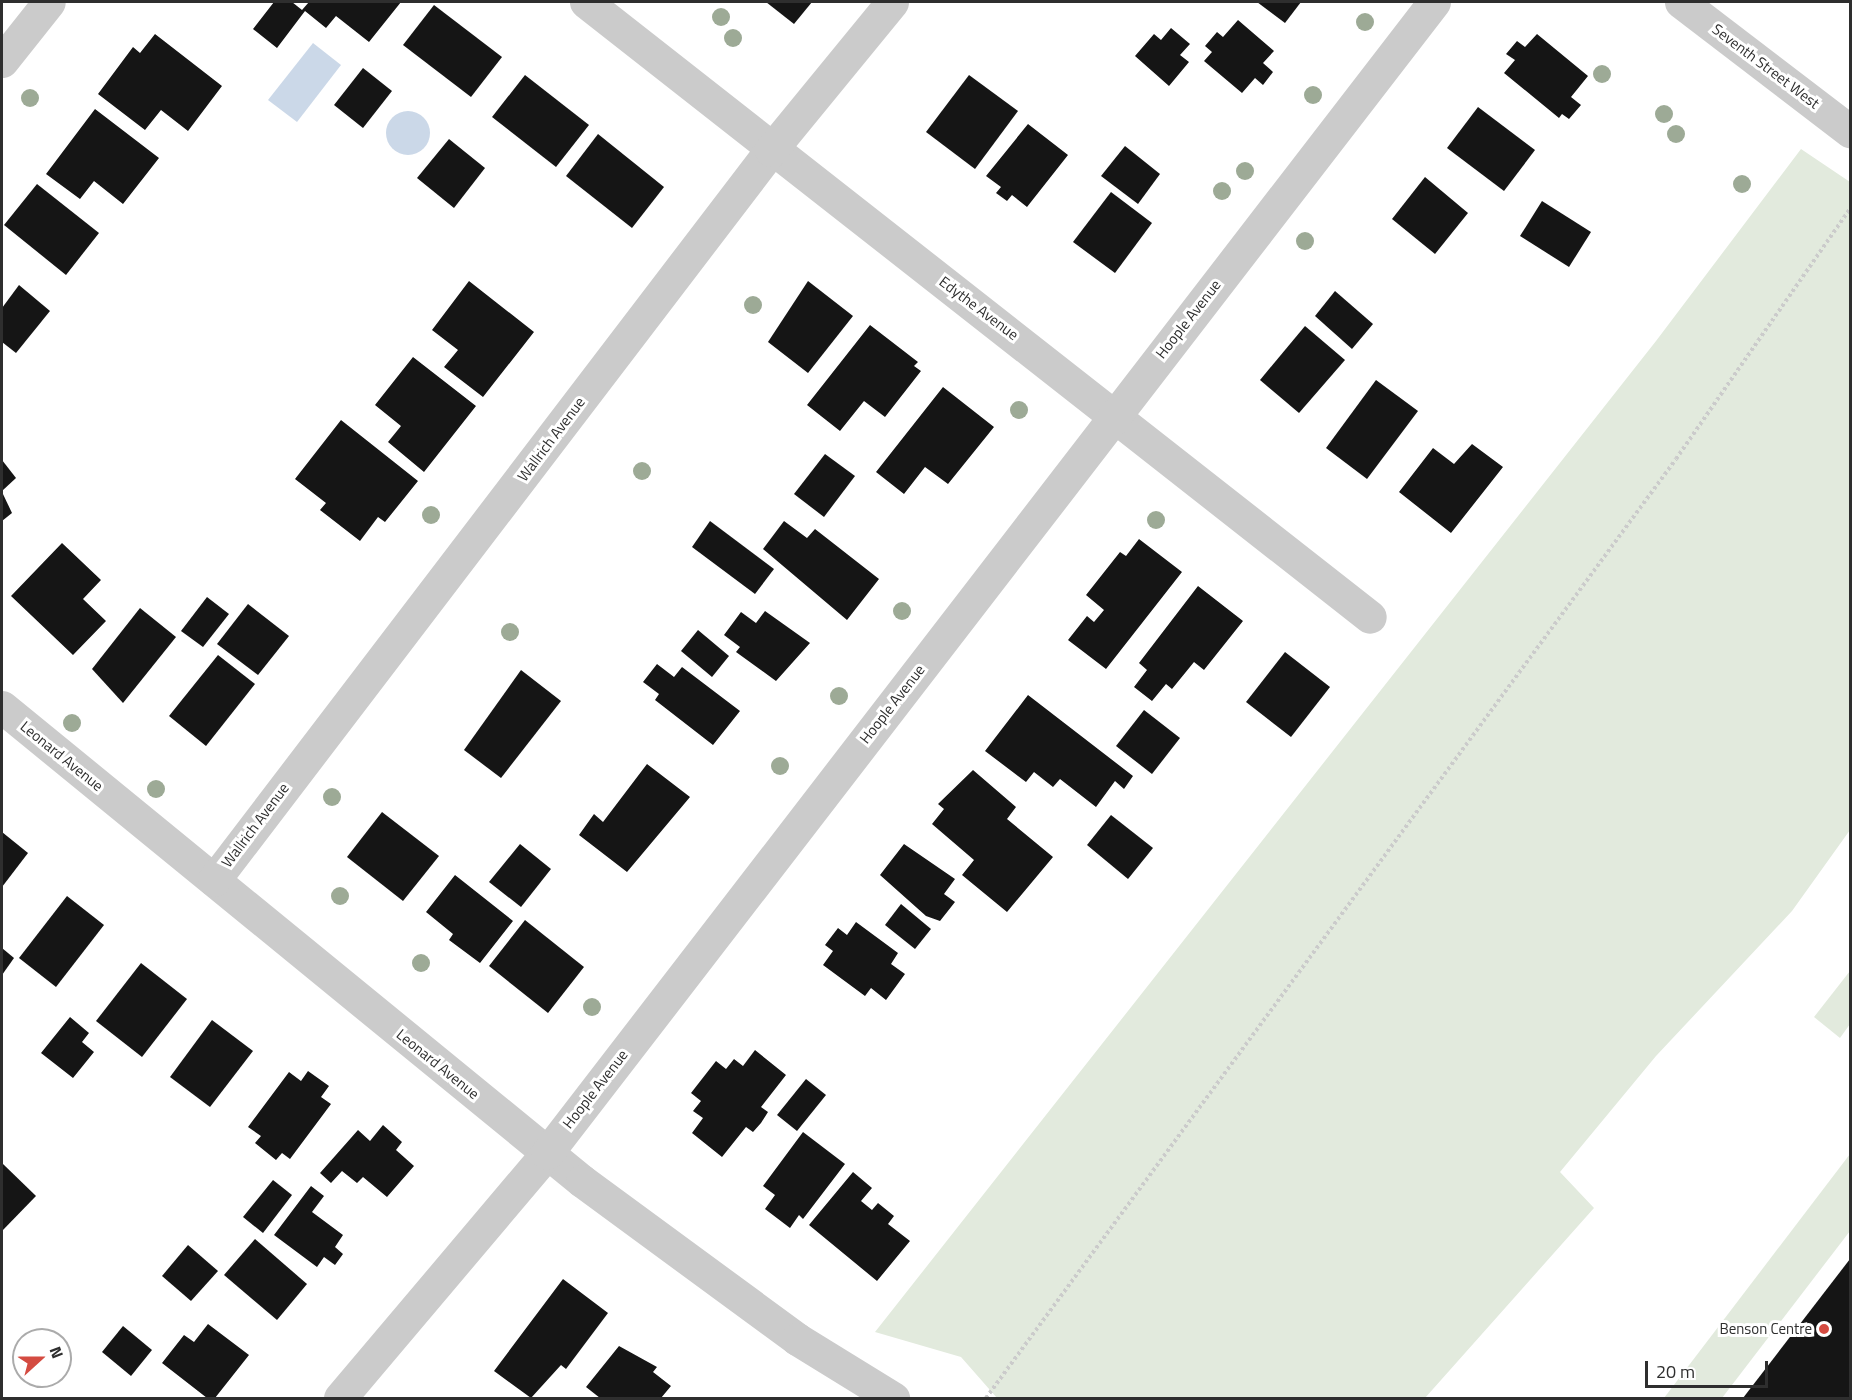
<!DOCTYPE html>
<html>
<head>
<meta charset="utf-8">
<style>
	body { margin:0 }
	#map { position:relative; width:1852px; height:1400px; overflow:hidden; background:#fff; font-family:"Titillium Web",sans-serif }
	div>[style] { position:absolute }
	.green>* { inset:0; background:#e2eadd }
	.water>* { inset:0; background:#cbd8e8 }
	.round { border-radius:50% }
	.building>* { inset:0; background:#151515 }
	.path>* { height:4px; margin-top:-2px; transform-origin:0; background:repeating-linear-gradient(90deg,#cbcbcb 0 3px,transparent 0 6px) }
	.minor>* { height:33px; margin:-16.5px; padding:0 16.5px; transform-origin:16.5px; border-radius:16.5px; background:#cbcbcb }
	.trees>* { width:18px; height:18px; margin:-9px; border-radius:50%; background:#9daa96 }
	.dots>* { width:16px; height:16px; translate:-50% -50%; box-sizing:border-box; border:3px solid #fff; border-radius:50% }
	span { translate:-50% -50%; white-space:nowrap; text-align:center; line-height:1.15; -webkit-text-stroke:6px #fff; paint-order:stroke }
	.street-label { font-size:15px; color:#2e2e2e }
	.poi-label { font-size:15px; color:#2e2e2e }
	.right { translate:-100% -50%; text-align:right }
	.frame { position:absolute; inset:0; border:3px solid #2e2e2e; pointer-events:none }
	.north { position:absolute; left:12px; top:1328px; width:60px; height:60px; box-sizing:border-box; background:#fff; border:2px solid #ababab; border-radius:50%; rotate:69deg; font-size:16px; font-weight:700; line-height:24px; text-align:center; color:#2e2e2e }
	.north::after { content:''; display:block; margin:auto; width:21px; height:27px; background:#d44b41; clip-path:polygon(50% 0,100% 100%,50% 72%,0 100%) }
	.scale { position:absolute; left:1645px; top:1361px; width:123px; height:27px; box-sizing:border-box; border:3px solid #2e2e2e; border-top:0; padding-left:8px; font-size:18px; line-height:21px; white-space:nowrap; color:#2e2e2e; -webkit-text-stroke:4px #fff; paint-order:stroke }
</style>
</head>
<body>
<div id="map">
	<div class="green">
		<div style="clip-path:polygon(1801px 149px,1850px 182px,1850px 830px,1792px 911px,1656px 1056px,1560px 1172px,1594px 1208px,1425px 1398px,997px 1398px,961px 1357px,875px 1332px,1656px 341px)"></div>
		<div style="clip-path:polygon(1850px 971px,1850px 1024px,1840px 1038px,1814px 1017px)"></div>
		<div style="clip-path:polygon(1850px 1154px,1850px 1231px,1722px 1398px,1664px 1398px)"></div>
	</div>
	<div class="water">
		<div style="clip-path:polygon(313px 43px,341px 65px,297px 122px,268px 100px)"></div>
		<div class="round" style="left:386px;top:111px;width:44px;height:44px"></div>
	</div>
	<div class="building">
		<div style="clip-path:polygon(274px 2px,292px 2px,302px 10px,309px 2px,401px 2px,369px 42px,336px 16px,326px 28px,305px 11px,277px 48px,253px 29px)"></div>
		<div style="clip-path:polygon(766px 2px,812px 2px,794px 24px)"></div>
		<div style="clip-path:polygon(1257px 2px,1301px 2px,1285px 23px)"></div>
		<div style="clip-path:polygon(434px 5px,502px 57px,471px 97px,403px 45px)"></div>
		<div style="clip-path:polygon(1238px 20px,1274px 51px,1263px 63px,1273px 72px,1263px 85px,1255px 78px,1242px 93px,1204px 61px,1212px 52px,1205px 46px,1217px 32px,1223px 37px)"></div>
		<div style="clip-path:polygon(1171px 28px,1190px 44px,1180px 55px,1189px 62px,1169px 86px,1135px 56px,1154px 34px,1161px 40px)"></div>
		<div style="clip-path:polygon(155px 34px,222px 86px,188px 131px,161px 110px,145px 130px,98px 94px,133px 47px,140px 53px)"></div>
		<div style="clip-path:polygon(1537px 34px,1588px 76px,1571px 97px,1581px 105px,1569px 119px,1562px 114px,1559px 118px,1504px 73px,1515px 60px,1506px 54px,1517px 41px,1525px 47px)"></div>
		<div style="clip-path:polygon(363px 68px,392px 91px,363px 128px,334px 105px)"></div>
		<div style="clip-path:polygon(525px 75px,589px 125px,556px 167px,492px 117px)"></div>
		<div style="clip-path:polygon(969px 75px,1018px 111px,975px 169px,926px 132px)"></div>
		<div style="clip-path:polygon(1478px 107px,1535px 150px,1504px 191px,1447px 148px)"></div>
		<div style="clip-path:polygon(95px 109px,159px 158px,123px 204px,94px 181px,80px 199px,46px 174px)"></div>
		<div style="clip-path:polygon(1028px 124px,1068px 155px,1027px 207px,1012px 195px,1007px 201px,996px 193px,1001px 187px,986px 176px)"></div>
		<div style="clip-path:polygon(598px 134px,664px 187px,632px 228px,566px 176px)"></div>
		<div style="clip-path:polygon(449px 139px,485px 168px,454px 208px,417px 178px)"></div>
		<div style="clip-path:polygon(1125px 146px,1160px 174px,1138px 204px,1101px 176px)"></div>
		<div style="clip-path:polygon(1425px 177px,1468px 213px,1435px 254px,1392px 219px)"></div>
		<div style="clip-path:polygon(37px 184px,99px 233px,66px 275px,4px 225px)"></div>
		<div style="clip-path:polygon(1111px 192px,1152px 223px,1115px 273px,1073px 242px)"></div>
		<div style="clip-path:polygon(1542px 201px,1591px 232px,1569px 267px,1520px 236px)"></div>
		<div style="clip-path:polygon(469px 281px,534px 332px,483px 397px,444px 367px,458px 350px,432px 330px)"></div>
		<div style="clip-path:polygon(808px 281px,853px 316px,808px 373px,768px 342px)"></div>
		<div style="clip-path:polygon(19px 285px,50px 311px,16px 353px,2px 342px,2px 308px)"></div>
		<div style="clip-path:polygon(1335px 291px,1373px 324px,1352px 349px,1315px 316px)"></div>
		<div style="clip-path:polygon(870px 325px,918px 362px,914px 366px,921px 371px,885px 417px,864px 401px,840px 431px,807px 405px)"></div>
		<div style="clip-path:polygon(1305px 326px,1345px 360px,1299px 413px,1260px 380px)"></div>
		<div style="clip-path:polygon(413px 357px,476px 406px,424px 472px,388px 442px,401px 426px,375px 405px)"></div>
		<div style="clip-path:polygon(1376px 380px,1418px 411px,1367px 479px,1326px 448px)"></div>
		<div style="clip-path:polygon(943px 387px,994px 427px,948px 484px,925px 467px,904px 494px,876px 472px)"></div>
		<div style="clip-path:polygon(341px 420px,418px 481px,385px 522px,378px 517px,360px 541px,320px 510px,326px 503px,295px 479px)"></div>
		<div style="clip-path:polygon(1472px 444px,1503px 467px,1451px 533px,1399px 492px,1433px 448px,1454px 464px)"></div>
		<div style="clip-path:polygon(825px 454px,855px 476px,824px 517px,794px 494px)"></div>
		<div style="clip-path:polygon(2px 460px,16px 478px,2px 491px)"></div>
		<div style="clip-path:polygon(2px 492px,12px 513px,2px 521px)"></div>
		<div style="clip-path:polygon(710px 521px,774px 569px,755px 594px,692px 547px)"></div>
		<div style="clip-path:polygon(784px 521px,807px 538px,815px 529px,879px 579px,847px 620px,763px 549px)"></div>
		<div style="clip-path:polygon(1139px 539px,1182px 572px,1106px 669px,1068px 640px,1087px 616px,1094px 622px,1104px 610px,1086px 595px,1120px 552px,1126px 556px)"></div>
		<div style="clip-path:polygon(62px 543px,101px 580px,83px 599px,106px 621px,73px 655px,11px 596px)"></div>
		<div style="clip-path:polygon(1198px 586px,1243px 621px,1204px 670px,1194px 662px,1172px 689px,1166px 684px,1152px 701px,1134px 687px,1147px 670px,1139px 663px)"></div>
		<div style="clip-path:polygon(207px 597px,229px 614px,203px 647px,181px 631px)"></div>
		<div style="clip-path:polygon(248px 604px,289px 636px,258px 675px,217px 644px)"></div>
		<div style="clip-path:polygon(140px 608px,176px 637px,123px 703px,92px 669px)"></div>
		<div style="clip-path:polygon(765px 611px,810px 643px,776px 681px,736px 652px,740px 647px,724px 635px,741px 612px,756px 623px)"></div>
		<div style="clip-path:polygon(698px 630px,729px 656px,712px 677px,681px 651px)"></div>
		<div style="clip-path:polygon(1285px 652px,1330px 687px,1291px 737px,1246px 702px)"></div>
		<div style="clip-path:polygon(218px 655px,255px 684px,206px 746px,169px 716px)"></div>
		<div style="clip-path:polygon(657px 664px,674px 677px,682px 667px,740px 711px,713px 745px,655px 700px,659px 694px,643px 682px)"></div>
		<div style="clip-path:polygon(521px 670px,561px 701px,501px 778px,464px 750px)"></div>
		<div style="clip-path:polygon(1028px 695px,1133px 776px,1124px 789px,1115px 781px,1096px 807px,1060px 779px,1053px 787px,1034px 772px,1026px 782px,985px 751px)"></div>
		<div style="clip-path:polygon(1144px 710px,1180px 738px,1152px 774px,1116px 746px)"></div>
		<div style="clip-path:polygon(647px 764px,690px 797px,627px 872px,579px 835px,594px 814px,603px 822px)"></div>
		<div style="clip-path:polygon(973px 770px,1016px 807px,1007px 819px,1053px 857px,1007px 912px,962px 875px,974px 860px,932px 824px,944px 809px,938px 804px)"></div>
		<div style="clip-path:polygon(382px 812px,439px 856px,403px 901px,347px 857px)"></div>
		<div style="clip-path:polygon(1111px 815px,1153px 848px,1128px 879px,1087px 845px)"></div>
		<div style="clip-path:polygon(2px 832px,28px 853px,2px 887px)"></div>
		<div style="clip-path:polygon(520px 844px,551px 869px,521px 907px,489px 882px)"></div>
		<div style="clip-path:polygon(904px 844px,955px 879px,944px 894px,955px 902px,940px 921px,926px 916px,880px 875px)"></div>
		<div style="clip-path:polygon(455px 875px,513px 921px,480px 963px,449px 940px,453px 934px,426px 912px)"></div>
		<div style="clip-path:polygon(67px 896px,104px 925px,56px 987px,19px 958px)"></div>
		<div style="clip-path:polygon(901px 904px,931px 929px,915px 949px,885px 925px)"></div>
		<div style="clip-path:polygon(525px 920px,584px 967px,548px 1013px,489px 966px)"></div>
		<div style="clip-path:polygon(856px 922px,898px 953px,891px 964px,905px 974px,886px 1000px,871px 988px,865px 996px,823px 965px,833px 951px,825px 945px,838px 928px,847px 935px)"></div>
		<div style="clip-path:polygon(2px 948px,14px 958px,2px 975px)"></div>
		<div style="clip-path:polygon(141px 963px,187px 999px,142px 1057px,96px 1021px)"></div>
		<div style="clip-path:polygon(70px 1017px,89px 1033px,82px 1042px,94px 1052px,73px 1078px,41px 1053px)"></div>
		<div style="clip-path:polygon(212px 1020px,253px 1051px,210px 1107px,170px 1077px)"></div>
		<div style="clip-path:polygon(755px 1050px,786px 1075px,761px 1107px,768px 1112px,761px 1123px,753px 1132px,746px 1127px,722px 1157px,692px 1133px,703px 1118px,693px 1111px,701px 1101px,691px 1093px,716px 1061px,726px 1069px,734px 1059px,743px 1066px)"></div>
		<div style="clip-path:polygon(308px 1071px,329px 1086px,321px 1097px,331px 1104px,290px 1159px,282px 1153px,276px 1160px,255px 1143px,261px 1136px,248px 1127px,289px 1072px,301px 1081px)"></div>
		<div style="clip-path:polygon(806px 1079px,826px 1095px,797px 1131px,777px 1115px)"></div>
		<div style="clip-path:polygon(383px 1125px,402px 1142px,396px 1150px,414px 1166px,387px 1197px,363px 1177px,357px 1183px,342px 1171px,331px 1183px,320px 1173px,358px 1130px,370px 1141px)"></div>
		<div style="clip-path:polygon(803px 1132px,845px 1164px,803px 1219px,799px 1215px,790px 1228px,765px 1209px,775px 1195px,763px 1186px)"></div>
		<div style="clip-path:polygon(2px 1163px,36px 1196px,2px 1231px)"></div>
		<div style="clip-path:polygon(853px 1172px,872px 1188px,861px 1201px,872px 1210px,878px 1203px,894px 1216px,888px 1224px,910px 1241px,877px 1281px,809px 1225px)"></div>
		<div style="clip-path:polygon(273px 1180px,292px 1195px,263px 1233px,243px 1217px)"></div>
		<div style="clip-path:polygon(311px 1186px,324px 1196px,312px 1212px,343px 1235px,335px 1247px,343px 1254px,335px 1265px,324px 1257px,317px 1267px,274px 1235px)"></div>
		<div style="clip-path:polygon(255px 1239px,307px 1284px,277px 1320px,224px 1275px)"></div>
		<div style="clip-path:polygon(188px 1245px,218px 1271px,191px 1301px,162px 1276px)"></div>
		<div style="clip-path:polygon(1850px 1259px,1850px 1398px,1743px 1398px)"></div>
		<div style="clip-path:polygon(563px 1279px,608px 1313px,566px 1369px,561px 1365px,531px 1398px,494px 1371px)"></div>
		<div style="clip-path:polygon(208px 1324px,249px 1355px,215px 1398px,207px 1398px,162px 1363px,184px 1335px,194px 1342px)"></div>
		<div style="clip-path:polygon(123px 1326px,152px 1350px,131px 1376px,102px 1352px)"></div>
		<div style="clip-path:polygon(619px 1346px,657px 1367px,653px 1372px,671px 1386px,661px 1398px,600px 1398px,586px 1387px)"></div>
	</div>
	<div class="path">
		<div style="left:986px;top:1398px;width:1165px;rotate:-53.69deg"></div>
		<div style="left:1676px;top:459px;width:305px;rotate:-55.2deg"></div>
	</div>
	<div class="minor">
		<div style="left:586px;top:2px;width:996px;rotate:38.11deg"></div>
		<div style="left:1681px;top:2px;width:213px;rotate:37.4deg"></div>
		<div style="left:2px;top:61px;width:75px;rotate:-51.5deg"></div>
		<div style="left:2px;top:707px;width:749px;rotate:39.26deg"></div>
		<div style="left:582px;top:1181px;width:267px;rotate:36.3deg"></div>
		<div style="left:797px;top:1339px;width:113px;rotate:31.6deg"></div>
		<div style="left:214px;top:880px;width:918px;rotate:-52.66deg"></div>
		<div style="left:771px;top:150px;width:191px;rotate:-50.7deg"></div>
		<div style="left:340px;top:1398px;width:321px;rotate:-49.8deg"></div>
		<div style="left:547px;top:1153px;width:1453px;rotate:-52.38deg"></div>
	</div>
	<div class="trees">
		<div style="left:721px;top:17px"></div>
		<div style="left:1365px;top:22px"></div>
		<div style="left:733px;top:38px"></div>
		<div style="left:1602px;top:74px"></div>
		<div style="left:1313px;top:95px"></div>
		<div style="left:30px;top:98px"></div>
		<div style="left:1664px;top:114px"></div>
		<div style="left:1676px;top:134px"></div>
		<div style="left:1245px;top:171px"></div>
		<div style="left:1742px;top:184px"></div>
		<div style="left:1222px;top:191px"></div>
		<div style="left:1305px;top:241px"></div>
		<div style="left:753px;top:305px"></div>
		<div style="left:1019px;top:410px"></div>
		<div style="left:642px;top:471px"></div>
		<div style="left:431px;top:515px"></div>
		<div style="left:1156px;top:520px"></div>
		<div style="left:902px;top:611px"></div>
		<div style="left:510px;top:632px"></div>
		<div style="left:839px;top:696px"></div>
		<div style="left:72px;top:723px"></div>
		<div style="left:780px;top:766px"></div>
		<div style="left:156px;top:789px"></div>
		<div style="left:332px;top:797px"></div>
		<div style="left:340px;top:896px"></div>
		<div style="left:421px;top:963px"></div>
		<div style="left:592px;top:1007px"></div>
	</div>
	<div class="dots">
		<div style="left:1824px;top:1329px;background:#d44b41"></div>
	</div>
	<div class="street-label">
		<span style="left:1766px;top:66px;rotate:37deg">Seventh Street West</span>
		<span style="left:979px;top:308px;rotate:37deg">Edythe Avenue</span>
		<span style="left:1188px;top:319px;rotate:-52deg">Hoople Avenue</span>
		<span style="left:551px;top:439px;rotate:-53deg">Wallrich Avenue</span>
		<span style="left:892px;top:704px;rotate:-52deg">Hoople Avenue</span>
		<span style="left:62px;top:756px;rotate:39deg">Leonard Avenue</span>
		<span style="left:255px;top:825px;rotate:-53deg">Wallrich Avenue</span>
		<span style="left:438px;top:1064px;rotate:39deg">Leonard Avenue</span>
		<span style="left:595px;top:1089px;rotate:-52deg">Hoople Avenue</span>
	</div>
	<div class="poi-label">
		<span class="right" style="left:1812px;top:1329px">Benson Centre</span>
	</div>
	<div class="frame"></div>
	<div class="north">N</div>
	<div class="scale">20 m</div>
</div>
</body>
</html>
